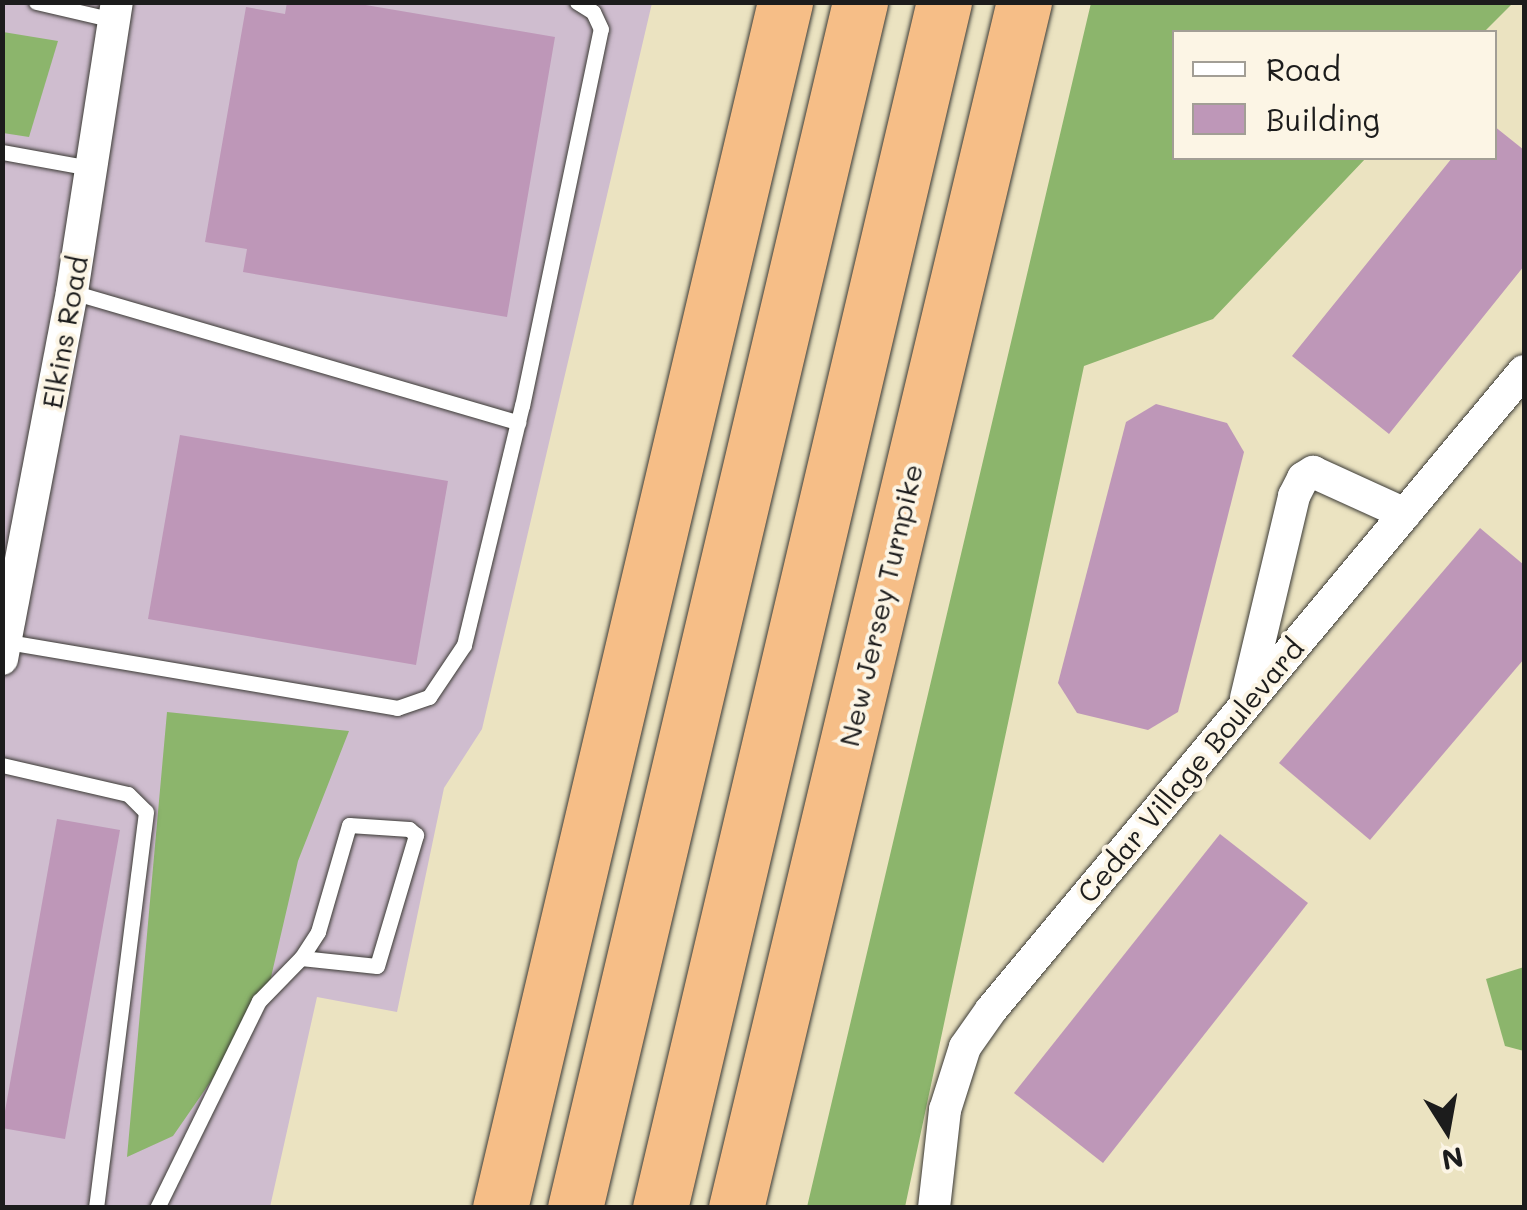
<!DOCTYPE html>
<html>
<head>
<meta charset="utf-8">
<style>
	body { margin:0 }
	#map { position:relative; width:1527px; height:1210px; overflow:hidden; background:#ebe3c1; font-family:Mali,sans-serif }
	div>[style] { position:absolute }
	.industrial>* { inset:0; background:#cfbdcf }
	.forest>* { inset:0; background:#8cb56c }
	.building>* { inset:0; background:#be97b8 }
	.roads { filter:drop-shadow(0 0 2px #3b3a35) drop-shadow(0 0 2px #3b3a35) }
	.service>* { height:15px; margin:-7.5px; padding:0 7.5px; transform-origin:7.5px; border-radius:7.5px; background:#fff }
	.minor>* { height:32px; margin:-16px; padding:0 16px; transform-origin:16px; border-radius:16px; background:#fff }
	.motorway>* { height:55px; margin:-27.5px; padding:0 27.5px; transform-origin:27.5px; border-radius:27.5px; background:#f6be87 }
	span { translate:-50% -50%; white-space:nowrap; text-align:center; line-height:1.15; -webkit-text-stroke:8px #fcf5e5; paint-order:stroke }
	.street-label { font-size:28px; color:#1c1c1c }
	.frame { position:absolute; inset:0; border:5px solid #1c1c1c; pointer-events:none }
	.legend { position:absolute; left:1172px; top:30px; width:325px; height:130px; box-sizing:border-box; background:#fcf5e5; border:2px solid #a29e95; margin:0; padding:12px 18px; list-style:none; font-size:30px; color:#1c1c1c }
	.legend li { display:flex; align-items:center; gap:20px; height:50px }
	.legend b { width:50px; border:2px solid #a29e95 }
	.north { position:absolute; left:1397px; top:1080px; width:100px; height:100px; -webkit-text-stroke:8px #fcf5e5; paint-order:stroke; rotate:169deg; font-size:28px; font-weight:700; line-height:40px; text-align:center; color:#1c1c1c }
	.north::after { content:''; display:block; margin:auto; width:35px; height:45px; background:#1c1c1c; clip-path:polygon(50% 0,100% 100%,50% 72%,0 100%) }
</style>
</head>
<body>
<div id="map">
	<div class="industrial">
		<div style="clip-path:polygon(2px 3px,652px 3px,482px 729px,444px 788px,397px 1012px,317px 997px,270px 1207px,3px 1207px)"></div>
	</div>
	<div class="forest">
		<div style="clip-path:polygon(1091px 3px,1513px 3px,1484px 32px,1174px 32px,1174px 158px,1366px 158px,1213px 319px,1084px 366px,905px 1207px,807px 1207px)"></div>
		<div style="clip-path:polygon(3px 32px,58px 41px,29px 137px,3px 133px)"></div>
		<div style="clip-path:polygon(167px 712px,349px 731px,298px 861px,265px 1003px,173px 1136px,127px 1157px)"></div>
		<div style="clip-path:polygon(1524px 967px,1524px 1051px,1505px 1046px,1486px 979px)"></div>
	</div>
	<div class="building">
		<div style="clip-path:polygon(287px 2px,348px 2px,555px 37px,507px 317px,243px 272px,247px 249px,205px 242px,246px 7px,285px 14px)"></div>
		<div style="clip-path:polygon(1494px 126px,1524px 150px,1524px 266px,1389px 434px,1292px 356px,1452px 158px,1494px 158px)"></div>
		<div style="clip-path:polygon(1156px 404px,1227px 423px,1244px 452px,1178px 712px,1148px 730px,1077px 713px,1058px 683px,1126px 422px)"></div>
		<div style="clip-path:polygon(180px 435px,448px 481px,416px 665px,148px 619px)"></div>
		<div style="clip-path:polygon(1480px 528px,1524px 565px,1524px 659px,1370px 840px,1279px 763px)"></div>
		<div style="clip-path:polygon(57px 819px,120px 830px,65px 1139px,2px 1128px)"></div>
		<div style="clip-path:polygon(1220px 834px,1308px 903px,1103px 1163px,1014px 1093px)"></div>
	</div>
	<div class="roads">
		<div class="service">
			<div style="left:36px;top:2px;width:80px;rotate:13deg"></div>
			<div style="left:2px;top:152px;width:90px;rotate:10.2deg"></div>
			<div style="left:72px;top:292px;width:465px;rotate:16.3deg"></div>
			<div style="left:2px;top:641px;width:401px;rotate:9.6deg"></div>
			<div style="left:397px;top:708px;width:34px;rotate:-19deg"></div>
			<div style="left:429px;top:697px;width:63px;rotate:-56.1deg"></div>
			<div style="left:464px;top:645px;width:246px;rotate:-76.4deg"></div>
			<div style="left:522px;top:406px;width:385px;rotate:-78.2deg"></div>
			<div style="left:601px;top:29px;width:19px;rotate:-115deg"></div>
			<div style="left:593px;top:12px;width:19px;rotate:-148deg"></div>
			<div style="left:2px;top:765px;width:129px;rotate:13deg"></div>
			<div style="left:128px;top:794px;width:25px;rotate:45deg"></div>
			<div style="left:146px;top:812px;width:399px;rotate:97.2deg"></div>
			<div style="left:157px;top:1208px;width:231px;rotate:-63.8deg"></div>
			<div style="left:259px;top:1001px;width:60px;rotate:-45.7deg"></div>
			<div style="left:301px;top:958px;width:76px;rotate:6deg"></div>
			<div style="left:377px;top:966px;width:137px;rotate:-73.4deg"></div>
			<div style="left:416px;top:835px;width:9px;rotate:-139deg"></div>
			<div style="left:409px;top:829px;width:60px;rotate:-176.2deg"></div>
			<div style="left:349px;top:825px;width:111px;rotate:106.2deg"></div>
			<div style="left:318px;top:932px;width:31px;rotate:123deg"></div>
		</div>
		<div class="minor">
			<div style="left:2px;top:659px;width:374px;rotate:-79.2deg"></div>
			<div style="left:72px;top:292px;width:293px;rotate:-81.2deg"></div>
			<div style="left:1246px;top:698px;width:208px;rotate:-76.6deg"></div>
			<div style="left:1294px;top:496px;width:20px;rotate:-63deg"></div>
			<div style="left:1303px;top:478px;width:12px;rotate:-31deg"></div>
			<div style="left:1313px;top:472px;width:101px;rotate:24.5deg"></div>
			<div style="left:934px;top:1208px;width:99px;rotate:-83.6deg"></div>
			<div style="left:945px;top:1110px;width:66px;rotate:-72.4deg"></div>
			<div style="left:965px;top:1047px;width:45px;rotate:-54.9deg"></div>
			<div style="left:991px;top:1010px;width:832px;rotate:-50.17deg"></div>
		</div>
		<div class="motorway">
			<div style="left:500px;top:1208px;width:1239px;rotate:-76.7deg"></div>
			<div style="left:575px;top:1208px;width:1239px;rotate:-76.7deg"></div>
			<div style="left:660px;top:1208px;width:1239px;rotate:-76.75deg"></div>
			<div style="left:736px;top:1208px;width:1240px;rotate:-76.57deg"></div>
		</div>
	</div>
	<div class="street-label">
		<span style="left:64px;top:332px;rotate:-80deg">Elkins Road</span>
		<span style="left:880px;top:605px;rotate:-77deg">New Jersey Turnpike</span>
		<span style="left:1190px;top:770px;rotate:-50deg">Cedar Village Boulevard</span>
	</div>
	<div class="frame"></div>
	<ul class="legend">
	<li><b style="height:12px;background:#fff"></b>Road</li>
	<li><b style="height:28px;background:#be97b8"></b>Building</li>
	</ul>
	<div class="north">N</div>
</div>
</body>
</html>
